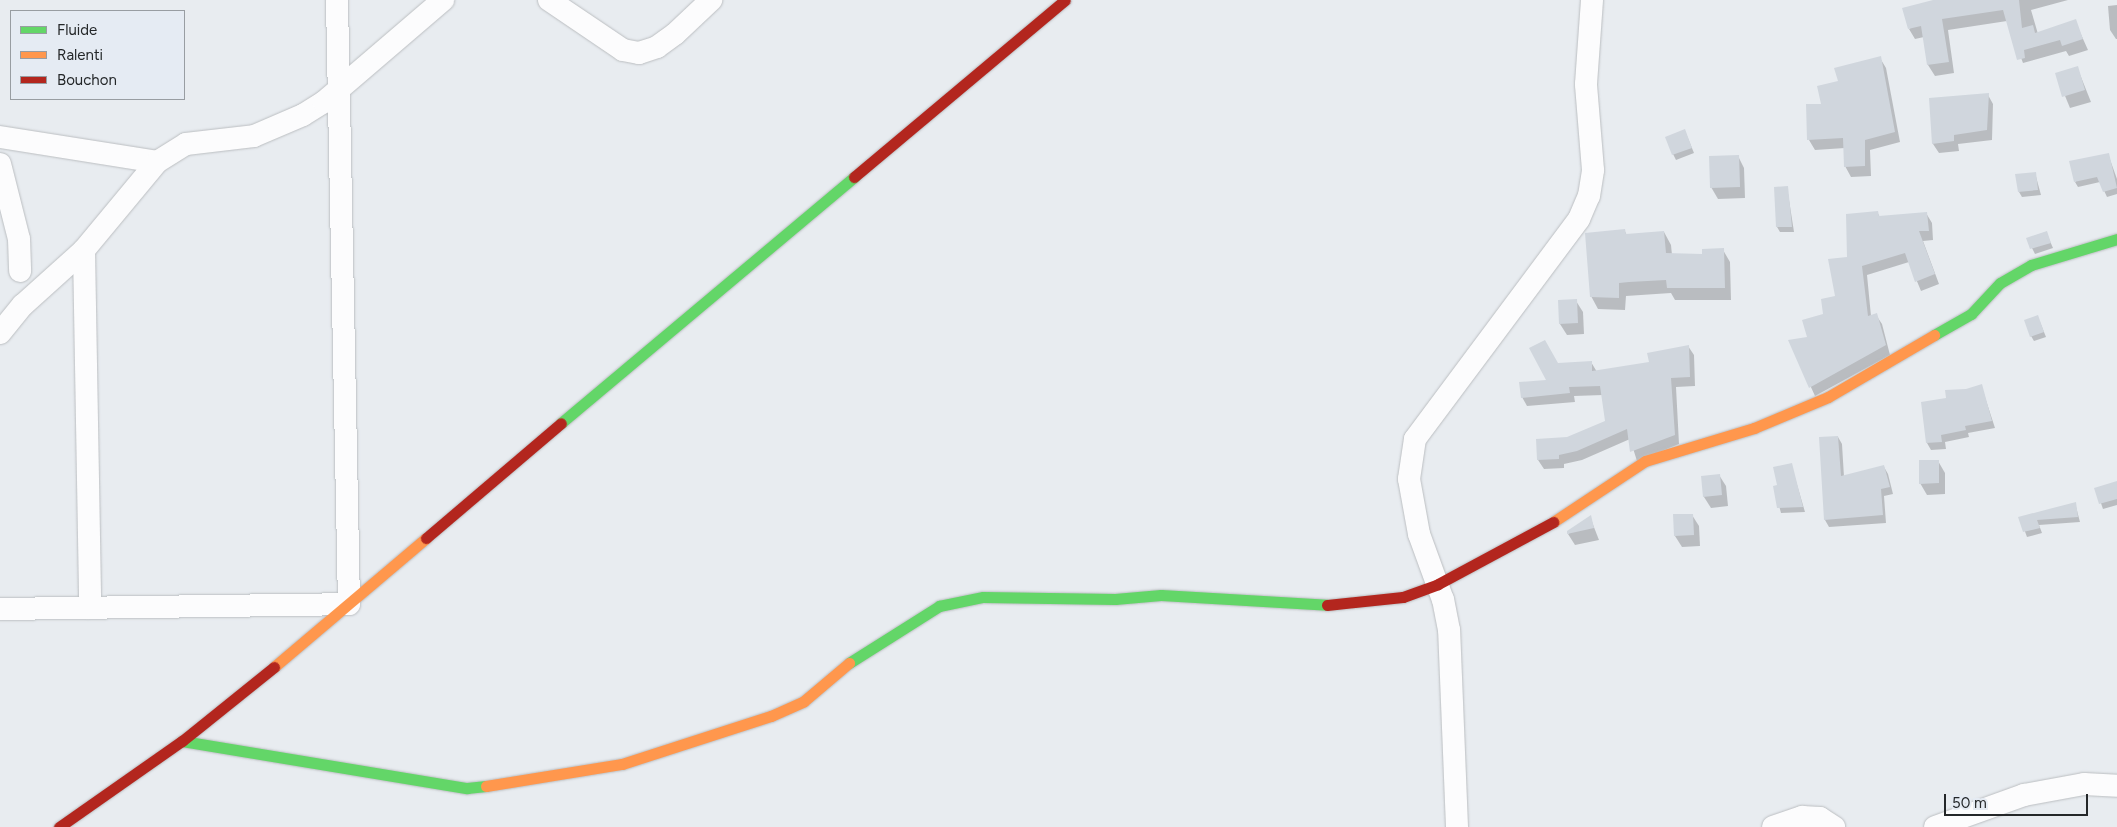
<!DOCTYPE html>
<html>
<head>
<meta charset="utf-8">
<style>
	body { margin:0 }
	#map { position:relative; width:2117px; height:827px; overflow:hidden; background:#e8ecf0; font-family:Figtree,sans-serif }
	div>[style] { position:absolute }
	.shadow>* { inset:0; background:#0003 }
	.building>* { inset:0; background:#d0d6dd }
	.roads { filter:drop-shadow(0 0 1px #bbbec1) drop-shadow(0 0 1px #bbbec1) }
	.street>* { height:22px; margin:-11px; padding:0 11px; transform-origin:11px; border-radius:11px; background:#fcfcfd }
	.fast>* { height:11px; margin:-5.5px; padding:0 5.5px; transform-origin:5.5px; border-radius:5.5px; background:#63d668 }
	.slow>* { height:11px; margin:-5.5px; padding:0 5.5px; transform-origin:5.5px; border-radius:5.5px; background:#ff974d }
	.jam>* { height:11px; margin:-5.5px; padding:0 5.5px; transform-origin:5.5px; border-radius:5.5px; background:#b3261e }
	span { translate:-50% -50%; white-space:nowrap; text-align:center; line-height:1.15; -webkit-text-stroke:5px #e5ebf3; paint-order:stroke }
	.legend { position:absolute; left:10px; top:10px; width:175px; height:90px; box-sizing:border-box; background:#e5ebf3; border:1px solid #989da2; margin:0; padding:6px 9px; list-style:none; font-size:15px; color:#242729 }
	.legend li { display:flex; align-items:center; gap:10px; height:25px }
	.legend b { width:25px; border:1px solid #989da2 }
	.scale { position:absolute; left:1944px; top:794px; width:144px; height:22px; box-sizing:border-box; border:2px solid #242729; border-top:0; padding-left:6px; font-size:15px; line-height:18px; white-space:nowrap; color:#242729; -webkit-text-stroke:4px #e5ebf3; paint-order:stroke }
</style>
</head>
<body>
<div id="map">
	<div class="shadow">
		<div style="clip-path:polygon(1954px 0,2068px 0,2031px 10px,2038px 34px,2075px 21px,2088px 50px,2069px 56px,2066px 51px,2023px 63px,2007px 21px,1948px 30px,1954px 73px,1935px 76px,1928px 65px,1924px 37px,1915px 39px,1909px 29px)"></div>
		<div style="clip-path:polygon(2117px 5px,2117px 39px,2116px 39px,2110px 30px,2108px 6px)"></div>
		<div style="clip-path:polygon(1880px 58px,1886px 68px,1900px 142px,1870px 150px,1871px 176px,1851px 177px,1845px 166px,1845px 148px,1815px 150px,1809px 140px,1823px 105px,1839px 82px)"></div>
		<div style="clip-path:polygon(2077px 67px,2091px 102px,2070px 108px,2056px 74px)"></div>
		<div style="clip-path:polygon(1988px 95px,1993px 104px,1992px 140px,1958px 144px,1959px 151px,1939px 153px,1933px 144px,1930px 99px)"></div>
		<div style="clip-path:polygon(1685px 131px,1694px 153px,1676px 160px,1673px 154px)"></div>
		<div style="clip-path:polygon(2108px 154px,2117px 179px,2117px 194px,2107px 197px,2100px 182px,2078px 187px,2075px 182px)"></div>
		<div style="clip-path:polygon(1738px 156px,1744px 168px,1745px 198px,1718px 199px,1711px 187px)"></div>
		<div style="clip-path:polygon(2035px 173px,2041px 195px,2022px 197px,2019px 192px)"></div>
		<div style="clip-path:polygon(1787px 187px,1794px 232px,1780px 232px,1777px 227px)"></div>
		<div style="clip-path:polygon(1877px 212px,1880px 217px,1926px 213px,1932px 223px,1933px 240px,1923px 241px,1939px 284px,1921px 291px,1909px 262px,1867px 275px,1871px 316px,1876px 315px,1882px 324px,1890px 355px,1815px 396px,1790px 341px,1808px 338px,1825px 315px,1836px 297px,1848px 258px)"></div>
		<div style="clip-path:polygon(1624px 230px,1627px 235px,1664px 232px,1671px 245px,1672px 255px,1703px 256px,1723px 250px,1730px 262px,1731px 300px,1675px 300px,1671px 293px,1626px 296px,1625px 310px,1598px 309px,1591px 296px)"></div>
		<div style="clip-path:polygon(2046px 232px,2053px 248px,2035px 254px,2032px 248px)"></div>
		<div style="clip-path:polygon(1576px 301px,1583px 312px,1584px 334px,1567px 335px,1560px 324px)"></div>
		<div style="clip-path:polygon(2040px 322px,2046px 337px,2034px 341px,2031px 336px)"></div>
		<div style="clip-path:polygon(1688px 346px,1694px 355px,1695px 386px,1676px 387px,1679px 444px,1637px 461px,1630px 439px,1582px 460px,1564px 464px,1564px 468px,1544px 469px,1538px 460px,1538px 440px,1567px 439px,1607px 422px,1603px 395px,1574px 396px,1575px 402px,1527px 406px,1522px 397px,1548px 381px,1557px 364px,1591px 362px,1597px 372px,1650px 363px)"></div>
		<div style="clip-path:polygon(1981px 385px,1995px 428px,1968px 433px,1969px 437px,1945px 442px,1946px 449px,1931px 450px,1927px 443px,1922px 403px,1947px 399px)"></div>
		<div style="clip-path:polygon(1838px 437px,1842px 444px,1844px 477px,1884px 467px,1888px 474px,1893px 494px,1884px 496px,1886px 523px,1829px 527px,1825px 520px)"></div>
		<div style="clip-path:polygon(1938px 461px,1945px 473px,1945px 494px,1927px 495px,1920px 483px)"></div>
		<div style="clip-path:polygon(1791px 464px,1805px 512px,1781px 513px,1774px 487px,1779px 486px)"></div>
		<div style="clip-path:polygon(1719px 475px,1726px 486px,1728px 506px,1711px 508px,1704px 497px,1702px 477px)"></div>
		<div style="clip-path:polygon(2117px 486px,2117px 505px,2103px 509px,2096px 489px)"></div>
		<div style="clip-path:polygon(2075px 503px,2080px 522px,2039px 525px,2042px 533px,2027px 537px,2020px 518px)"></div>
		<div style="clip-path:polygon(1692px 515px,1699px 526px,1700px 546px,1682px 547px,1675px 536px)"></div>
		<div style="clip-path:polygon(1590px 517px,1599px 540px,1575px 545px,1568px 534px)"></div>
	</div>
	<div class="building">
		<div style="clip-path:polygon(1933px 0,2019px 0,2022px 28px,2033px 25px,2035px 33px,2076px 19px,2083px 39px,2062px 46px,2060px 40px,2024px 50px,2025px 58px,2017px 60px,2003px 10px,1942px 19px,1949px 62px,1927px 65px,1921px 26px,1908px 29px,1902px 8px)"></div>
		<div style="clip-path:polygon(1881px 56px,1895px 132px,1865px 140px,1865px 166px,1844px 167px,1843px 138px,1807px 140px,1806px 104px,1821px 104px,1817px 86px,1838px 81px,1834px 68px)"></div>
		<div style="clip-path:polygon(2078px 66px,2085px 90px,2062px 97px,2055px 73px)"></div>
		<div style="clip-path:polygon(1989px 93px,1987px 130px,1954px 135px,1954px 141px,1932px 144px,1929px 98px)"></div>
		<div style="clip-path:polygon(1685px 129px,1692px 148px,1672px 155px,1665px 137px)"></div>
		<div style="clip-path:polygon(2109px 153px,2117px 188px,2103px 192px,2097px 177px,2074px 182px,2069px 161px)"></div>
		<div style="clip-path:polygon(1739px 155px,1740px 187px,1710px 188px,1709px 156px)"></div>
		<div style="clip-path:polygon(2036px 172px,2038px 190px,2018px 192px,2015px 174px)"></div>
		<div style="clip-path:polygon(1788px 186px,1792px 227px,1776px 227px,1774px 187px)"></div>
		<div style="clip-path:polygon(1878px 211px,1879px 216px,1927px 212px,1929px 231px,1919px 231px,1935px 274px,1915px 282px,1905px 253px,1862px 266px,1868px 316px,1877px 313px,1886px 345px,1809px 388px,1788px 340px,1807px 337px,1802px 320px,1823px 314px,1821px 299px,1835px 296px,1828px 259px,1847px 257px,1846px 214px)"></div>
		<div style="clip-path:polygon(1625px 229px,1626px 234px,1664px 231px,1666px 253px,1702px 254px,1702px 249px,1724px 248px,1725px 288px,1667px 288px,1666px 280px,1629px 282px,1619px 283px,1619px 298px,1590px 297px,1585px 233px)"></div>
		<div style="clip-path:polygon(2047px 231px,2051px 243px,2030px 249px,2026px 238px)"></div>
		<div style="clip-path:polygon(1577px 299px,1578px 323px,1559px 324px,1558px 300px)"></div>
		<div style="clip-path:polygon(2038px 315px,2044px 332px,2030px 337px,2024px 320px)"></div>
		<div style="clip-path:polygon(1545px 340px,1558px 363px,1592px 361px,1592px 371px,1649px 362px,1647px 353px,1689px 345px,1690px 377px,1671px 378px,1675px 435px,1630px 452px,1627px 429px,1577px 451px,1559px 455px,1559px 459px,1537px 460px,1536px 439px,1567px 437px,1605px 421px,1600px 386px,1569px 387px,1570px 393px,1521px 398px,1519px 382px,1546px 380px,1529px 348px)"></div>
		<div style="clip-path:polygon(1982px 384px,1992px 421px,1965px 426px,1966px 430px,1941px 435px,1942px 442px,1926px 443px,1921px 402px,1946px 398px,1945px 390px,1966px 389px)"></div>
		<div style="clip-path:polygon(1838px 436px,1841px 476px,1884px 465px,1890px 487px,1881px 489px,1883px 515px,1824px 520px,1819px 437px)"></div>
		<div style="clip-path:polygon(1919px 460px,1939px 460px,1939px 483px,1919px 484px)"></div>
		<div style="clip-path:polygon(1792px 463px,1803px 507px,1777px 508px,1773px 486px,1777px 485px,1773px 467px)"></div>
		<div style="clip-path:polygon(1720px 474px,1722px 495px,1703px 497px,1701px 476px)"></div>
		<div style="clip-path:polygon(2117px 481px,2117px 499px,2099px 504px,2094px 488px)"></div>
		<div style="clip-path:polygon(2076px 502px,2078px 517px,2037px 520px,2040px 528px,2023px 532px,2018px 517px)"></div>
		<div style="clip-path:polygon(1673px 514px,1693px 514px,1694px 535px,1674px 536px)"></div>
		<div style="clip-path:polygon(1591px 515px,1594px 528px,1567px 534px,1567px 531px)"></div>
	</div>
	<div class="roads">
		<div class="street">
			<div style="left:549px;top:0;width:89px;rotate:34deg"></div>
			<div style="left:623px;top:50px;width:16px;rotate:11deg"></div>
			<div style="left:639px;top:53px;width:19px;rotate:-18deg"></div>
			<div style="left:657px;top:47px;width:22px;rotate:-36deg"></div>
			<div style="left:675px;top:34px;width:50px;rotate:-43.4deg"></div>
			<div style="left:0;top:137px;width:159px;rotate:9deg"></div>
			<div style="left:0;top:164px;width:77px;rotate:75.8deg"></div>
			<div style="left:19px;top:239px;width:32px;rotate:88deg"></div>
			<div style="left:84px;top:250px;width:358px;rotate:89deg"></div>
			<div style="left:0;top:333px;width:36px;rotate:-51deg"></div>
			<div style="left:23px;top:305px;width:82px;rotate:-42deg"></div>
			<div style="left:84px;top:250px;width:114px;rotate:-50.3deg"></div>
			<div style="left:157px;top:162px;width:34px;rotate:-32deg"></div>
			<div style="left:186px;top:144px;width:68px;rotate:-6.7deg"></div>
			<div style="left:254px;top:136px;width:53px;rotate:-23.2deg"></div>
			<div style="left:303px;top:115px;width:25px;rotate:-32deg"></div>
			<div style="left:324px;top:102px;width:157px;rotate:-40.6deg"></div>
			<div style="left:0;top:609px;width:349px;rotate:-0.8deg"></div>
			<div style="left:349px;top:604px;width:604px;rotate:-91.14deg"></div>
			<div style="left:1457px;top:827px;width:197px;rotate:-92.3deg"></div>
			<div style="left:1449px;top:630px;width:31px;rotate:-101deg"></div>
			<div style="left:1443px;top:600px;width:70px;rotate:-110deg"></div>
			<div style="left:1419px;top:534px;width:56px;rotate:-100.3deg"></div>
			<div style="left:1409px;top:479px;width:40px;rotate:-81.5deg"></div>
			<div style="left:1415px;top:439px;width:274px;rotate:-53.3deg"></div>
			<div style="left:1579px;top:219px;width:25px;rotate:-67deg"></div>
			<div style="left:1589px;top:196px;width:26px;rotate:-81deg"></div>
			<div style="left:1593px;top:170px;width:86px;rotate:-94.7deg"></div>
			<div style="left:1586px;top:84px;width:84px;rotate:-85.9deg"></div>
			<div style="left:1773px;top:827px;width:31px;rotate:-19deg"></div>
			<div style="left:1802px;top:817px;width:18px;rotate:3deg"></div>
			<div style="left:1820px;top:818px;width:17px;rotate:33deg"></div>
			<div style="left:1935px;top:827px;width:95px;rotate:-19.8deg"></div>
			<div style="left:2024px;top:795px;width:61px;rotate:-10.4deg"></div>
			<div style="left:2084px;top:784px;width:33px;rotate:3deg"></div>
		</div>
		<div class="fast">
			<div style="left:1934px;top:335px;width:43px;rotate:-29.6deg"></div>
			<div style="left:1971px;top:314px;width:42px;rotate:-46.9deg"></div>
			<div style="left:2000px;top:283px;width:36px;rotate:-30deg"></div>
			<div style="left:2031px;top:265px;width:90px;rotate:-16.8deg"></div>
			<div style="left:561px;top:423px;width:383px;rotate:-40deg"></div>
			<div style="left:849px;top:663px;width:107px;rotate:-32.3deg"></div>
			<div style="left:939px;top:606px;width:45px;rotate:-11.6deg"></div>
			<div style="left:983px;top:597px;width:132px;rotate:0.9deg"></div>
			<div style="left:1115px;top:599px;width:46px;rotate:-5deg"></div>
			<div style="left:1161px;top:595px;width:166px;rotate:3.4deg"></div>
			<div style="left:182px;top:741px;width:289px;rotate:9.4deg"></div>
			<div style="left:467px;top:788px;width:19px;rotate:-6deg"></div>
		</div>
		<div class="slow">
			<div style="left:1553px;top:522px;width:110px;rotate:-33.5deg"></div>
			<div style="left:1645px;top:461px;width:114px;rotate:-16.8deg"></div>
			<div style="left:1754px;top:428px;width:80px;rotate:-22.7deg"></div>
			<div style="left:1828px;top:397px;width:123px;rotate:-30.3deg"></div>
			<div style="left:274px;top:667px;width:199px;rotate:-40.3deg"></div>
			<div style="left:486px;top:786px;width:138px;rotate:-9.2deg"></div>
			<div style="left:622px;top:764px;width:157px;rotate:-17.9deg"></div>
			<div style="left:771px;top:716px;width:36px;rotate:-24deg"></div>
			<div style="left:804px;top:701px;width:59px;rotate:-40.2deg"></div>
		</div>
		<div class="jam">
			<div style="left:854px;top:177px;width:275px;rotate:-40deg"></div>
			<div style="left:426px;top:538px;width:177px;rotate:-40.4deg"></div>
			<div style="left:1327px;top:605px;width:76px;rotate:-6deg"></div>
			<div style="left:1403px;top:597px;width:37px;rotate:-20deg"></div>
			<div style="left:1438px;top:584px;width:131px;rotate:-28.3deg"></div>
			<div style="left:59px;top:827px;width:150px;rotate:-35deg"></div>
			<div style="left:182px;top:741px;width:118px;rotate:-38.8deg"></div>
		</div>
	</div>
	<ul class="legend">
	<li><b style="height:6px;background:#63d668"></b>Fluide</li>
	<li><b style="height:6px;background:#ff974d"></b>Ralenti</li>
	<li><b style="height:6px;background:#b3261e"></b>Bouchon</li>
	</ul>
	<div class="scale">50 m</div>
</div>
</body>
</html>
